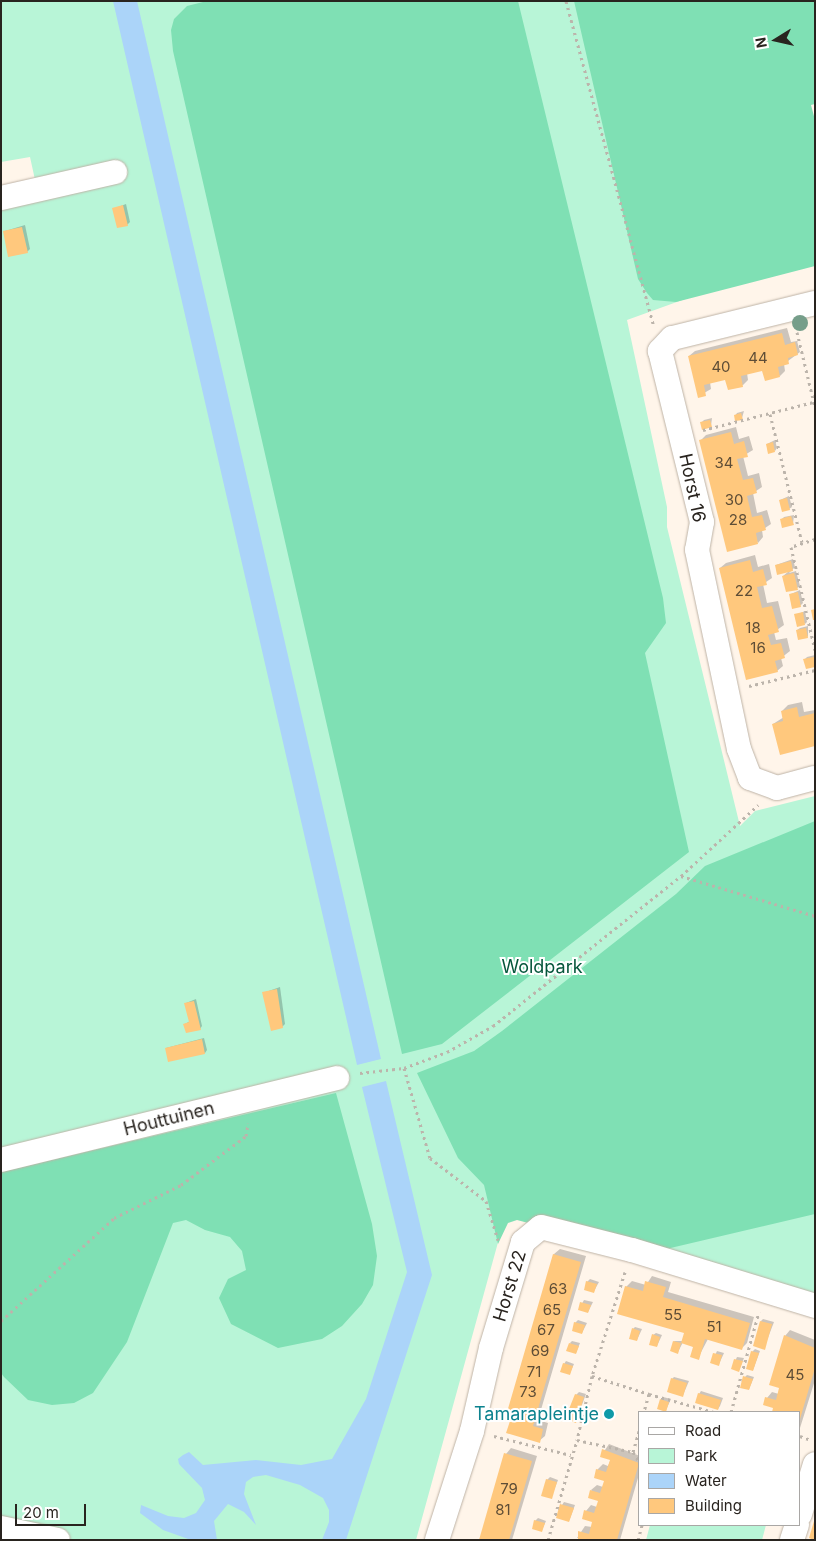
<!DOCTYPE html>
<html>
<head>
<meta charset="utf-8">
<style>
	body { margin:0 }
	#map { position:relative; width:816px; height:1541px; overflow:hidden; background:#fff5ea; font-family:Inter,sans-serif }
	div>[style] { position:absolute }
	.green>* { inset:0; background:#b8f5d7 }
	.forest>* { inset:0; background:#7fe0b4 }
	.water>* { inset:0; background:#abd4f9 }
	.shadow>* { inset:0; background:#0003 }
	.building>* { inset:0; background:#ffc87d }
	.path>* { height:3px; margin-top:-1.5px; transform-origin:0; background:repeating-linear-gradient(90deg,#bcb4ab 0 2.5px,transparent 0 6.5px) }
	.roads { filter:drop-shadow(0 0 1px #beb3a6) drop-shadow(0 0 1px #beb3a6) }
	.street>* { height:24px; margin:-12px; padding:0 12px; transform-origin:12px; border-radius:12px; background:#fff }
	.trees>* { width:16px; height:16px; margin:-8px; border-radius:50%; background:#769e8a }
	.dots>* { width:14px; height:14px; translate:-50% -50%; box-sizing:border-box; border:2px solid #fff; border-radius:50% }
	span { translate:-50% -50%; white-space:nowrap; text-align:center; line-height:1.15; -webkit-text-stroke:4px #fff; paint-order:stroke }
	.number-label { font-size:15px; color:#5e4d36 }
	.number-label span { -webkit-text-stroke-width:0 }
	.street-label { font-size:18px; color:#29241f }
	.park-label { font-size:18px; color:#05563b }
	.culture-label { font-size:18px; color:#0d838f }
	.right { translate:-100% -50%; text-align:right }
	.frame { position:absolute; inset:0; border:2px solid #29241f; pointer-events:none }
	.legend { position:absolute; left:638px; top:1411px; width:162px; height:115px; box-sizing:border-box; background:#fff; border:1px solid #a9a7a5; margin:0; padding:6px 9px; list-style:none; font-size:15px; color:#29241f }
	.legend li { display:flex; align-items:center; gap:10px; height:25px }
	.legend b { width:25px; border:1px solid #a9a7a5 }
	.north { position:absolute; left:751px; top:15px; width:50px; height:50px; -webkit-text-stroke:4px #fff; paint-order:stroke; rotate:260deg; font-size:14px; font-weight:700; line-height:20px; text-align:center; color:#29241f }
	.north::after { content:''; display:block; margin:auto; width:18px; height:22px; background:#29241f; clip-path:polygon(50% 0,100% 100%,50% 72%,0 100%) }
	.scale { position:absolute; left:15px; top:1504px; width:71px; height:22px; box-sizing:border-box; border:2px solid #29241f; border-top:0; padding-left:6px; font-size:15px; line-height:18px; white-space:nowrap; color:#29241f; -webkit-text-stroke:4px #fff; paint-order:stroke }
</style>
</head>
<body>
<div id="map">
	<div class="green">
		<div style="clip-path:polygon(1px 1px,815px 1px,792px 95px,815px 252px,627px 320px,667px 507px,667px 527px,740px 826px,755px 811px,815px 796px,815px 1310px,526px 1212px,505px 1217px,416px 1540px,1px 1540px,1px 208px,39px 198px,30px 157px,1px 162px)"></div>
		<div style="clip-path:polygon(650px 1525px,766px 1525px,762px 1540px,646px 1540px)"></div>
	</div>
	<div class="forest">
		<div style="clip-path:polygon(207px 1px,518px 1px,663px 598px,666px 623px,645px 653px,689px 852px,442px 1044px,402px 1054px,173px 51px,171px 30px,174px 19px,187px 6px)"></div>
		<div style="clip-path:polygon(574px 1px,815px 1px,815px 104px,811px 105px,815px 120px,815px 266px,676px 302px,653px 300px,647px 293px,638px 279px)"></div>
		<div style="clip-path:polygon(815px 821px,815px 1214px,645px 1254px,517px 1220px,508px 1223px,498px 1244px,484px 1185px,458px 1158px,417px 1073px,474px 1051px,502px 1031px,676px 894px,705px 866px)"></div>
		<div style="clip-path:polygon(336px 1093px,372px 1224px,377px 1256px,373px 1285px,362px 1304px,342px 1326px,322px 1339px,278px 1348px,231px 1324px,219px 1298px,228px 1279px,246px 1270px,242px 1251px,230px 1237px,205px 1230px,186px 1220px,173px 1223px,127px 1342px,93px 1393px,74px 1403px,52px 1405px,28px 1400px,4px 1377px,1px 1373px,1px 1172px)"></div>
	</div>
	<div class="water">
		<div style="clip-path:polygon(113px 1px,137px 1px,381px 1059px,357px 1065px)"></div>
		<div style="clip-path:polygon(386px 1081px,432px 1275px,346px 1540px,322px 1540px,329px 1522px,329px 1510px,323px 1498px,300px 1485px,266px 1475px,253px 1477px,246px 1482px,244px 1494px,256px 1525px,244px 1512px,228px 1504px,214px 1521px,217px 1540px,191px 1540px,163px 1530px,140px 1513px,141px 1505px,168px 1516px,184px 1518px,196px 1513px,205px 1500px,202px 1488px,179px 1464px,178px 1459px,183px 1455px,189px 1452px,203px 1465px,256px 1460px,301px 1465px,332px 1459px,366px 1399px,407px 1272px,362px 1087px)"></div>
	</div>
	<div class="shadow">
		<div style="clip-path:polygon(126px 204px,130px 222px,127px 225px,113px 209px)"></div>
		<div style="clip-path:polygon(25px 225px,30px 249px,27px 252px,5px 231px)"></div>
		<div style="clip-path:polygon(787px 328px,791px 342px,797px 341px,800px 352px,784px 364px,785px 371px,780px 376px,763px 369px,747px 373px,748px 380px,743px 385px,729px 389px,726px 378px,710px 382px,711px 389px,699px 396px,689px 356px,695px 351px)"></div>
		<div style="clip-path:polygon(744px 411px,742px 418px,735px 416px,737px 413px)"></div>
		<div style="clip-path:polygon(712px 418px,711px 426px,702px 422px,704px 420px)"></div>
		<div style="clip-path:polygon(736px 427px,739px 439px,749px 436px,753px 450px,743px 456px,748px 476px,759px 473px,762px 487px,753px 493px,757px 513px,767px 510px,771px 524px,762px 530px,763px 537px,758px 543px,701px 440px,706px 435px)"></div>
		<div style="clip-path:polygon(775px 440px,777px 448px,775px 451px,767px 444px)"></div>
		<div style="clip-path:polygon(789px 496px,792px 507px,789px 509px,780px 500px)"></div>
		<div style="clip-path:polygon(794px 515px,793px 524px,782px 519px,784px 517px)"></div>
		<div style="clip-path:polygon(755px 555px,758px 567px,769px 564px,772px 578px,763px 584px,767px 603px,778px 601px,784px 625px,774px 632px,776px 640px,787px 638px,790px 651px,781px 658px,783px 666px,777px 671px,720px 568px,726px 563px)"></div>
		<div style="clip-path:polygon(793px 559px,795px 567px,789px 573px,796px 571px,800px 586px,797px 588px,783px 576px,789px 571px,776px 565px)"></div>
		<div style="clip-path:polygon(800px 590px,803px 603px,800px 606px,791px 594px)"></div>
		<div style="clip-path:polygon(805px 611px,807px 622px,805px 624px,796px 615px)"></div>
		<div style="clip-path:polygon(808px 626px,808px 637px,797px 630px,800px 628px)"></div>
		<div style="clip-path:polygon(815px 655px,815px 666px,804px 660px,807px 657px)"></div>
		<div style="clip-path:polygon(802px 702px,804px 712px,815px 710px,815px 745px,773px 724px,784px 717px,782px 711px,788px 705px)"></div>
		<div style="clip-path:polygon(280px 987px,285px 1024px,282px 1027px,263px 993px)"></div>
		<div style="clip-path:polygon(196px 999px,202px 1026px,200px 1029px,185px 1024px,190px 1021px,186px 1003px)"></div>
		<div style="clip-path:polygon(204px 1038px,207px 1050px,205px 1053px,166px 1048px)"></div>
		<div style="clip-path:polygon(560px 1249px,586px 1256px,538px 1420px,548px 1423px,545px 1436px,539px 1441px,506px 1418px,554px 1254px)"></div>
		<div style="clip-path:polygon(652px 1276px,671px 1282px,668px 1292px,754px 1317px,747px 1343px,741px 1349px,708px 1339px,698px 1358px,694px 1347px,683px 1342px,678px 1352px,674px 1341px,683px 1341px,685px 1332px,626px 1287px,632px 1281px,646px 1285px)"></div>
		<div style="clip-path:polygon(590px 1279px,599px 1282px,594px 1291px,587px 1282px)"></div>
		<div style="clip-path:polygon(584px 1300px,593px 1302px,588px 1312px,579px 1309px)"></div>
		<div style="clip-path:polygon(763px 1319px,774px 1322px,764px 1348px,761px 1321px)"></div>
		<div style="clip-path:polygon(578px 1320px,587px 1323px,582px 1333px,575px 1323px)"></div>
		<div style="clip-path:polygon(635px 1327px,642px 1329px,637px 1340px,633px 1329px)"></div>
		<div style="clip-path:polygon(790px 1330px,815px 1340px,815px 1380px,800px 1428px,800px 1412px,773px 1412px,775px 1408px,767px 1398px,772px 1392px,779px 1394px,785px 1336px)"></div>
		<div style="clip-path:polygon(656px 1333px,662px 1335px,657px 1346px,653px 1335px)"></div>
		<div style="clip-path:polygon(572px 1341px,580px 1343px,576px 1353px,570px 1343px)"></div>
		<div style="clip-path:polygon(755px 1349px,760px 1351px,753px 1370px,752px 1352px)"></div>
		<div style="clip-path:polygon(717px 1351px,724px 1353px,719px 1364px,712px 1362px)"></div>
		<div style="clip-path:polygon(737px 1357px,744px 1358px,739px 1370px,732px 1368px)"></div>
		<div style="clip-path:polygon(566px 1361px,574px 1364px,570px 1373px,564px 1364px)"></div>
		<div style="clip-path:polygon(747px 1375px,754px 1377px,749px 1389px,745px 1377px)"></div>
		<div style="clip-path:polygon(674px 1377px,689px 1381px,683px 1395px,672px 1379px)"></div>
		<div style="clip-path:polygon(701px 1391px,723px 1398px,720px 1406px,718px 1409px,699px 1394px)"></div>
		<div style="clip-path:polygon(579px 1392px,586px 1394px,576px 1421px,576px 1395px)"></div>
		<div style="clip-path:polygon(663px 1397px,671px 1399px,666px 1410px,661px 1399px)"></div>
		<div style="clip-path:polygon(609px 1444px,640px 1456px,640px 1471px,620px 1540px,577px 1538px,585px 1526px,592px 1527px,594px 1521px,586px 1511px,591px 1505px,597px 1507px,599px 1500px,591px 1490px,597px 1485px,603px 1487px,605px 1480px,597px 1470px,603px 1464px,608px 1466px,611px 1459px,601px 1456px)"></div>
		<div style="clip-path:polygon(511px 1448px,537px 1456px,512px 1540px,480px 1540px,506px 1454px)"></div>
		<div style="clip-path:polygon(550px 1477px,558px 1480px,551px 1498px,547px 1480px)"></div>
		<div style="clip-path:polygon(564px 1502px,575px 1505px,569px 1521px,562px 1505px)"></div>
		<div style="clip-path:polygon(538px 1518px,546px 1521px,542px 1530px,535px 1521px)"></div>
	</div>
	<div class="building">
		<div style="clip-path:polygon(123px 205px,128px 226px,117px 228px,112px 208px)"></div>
		<div style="clip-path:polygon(22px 227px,28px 253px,8px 257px,3px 231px)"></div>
		<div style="clip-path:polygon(782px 333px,785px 345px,795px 342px,798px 355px,788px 358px,789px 364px,778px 367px,780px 377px,765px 381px,762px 371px,741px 376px,743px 387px,728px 390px,725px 380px,704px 385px,706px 396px,698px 398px,688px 356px)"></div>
		<div style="clip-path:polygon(741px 413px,743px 420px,735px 421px,734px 415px)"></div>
		<div style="clip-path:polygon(710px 420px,712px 427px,702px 430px,700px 422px)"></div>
		<div style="clip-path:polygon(731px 432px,734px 444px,744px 441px,748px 457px,737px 459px,743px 480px,753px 478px,757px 493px,747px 496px,752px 517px,762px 515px,766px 530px,756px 533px,758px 544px,727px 552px,699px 440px)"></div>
		<div style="clip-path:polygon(773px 442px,775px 452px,768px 454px,766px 444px)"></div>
		<div style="clip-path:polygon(787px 498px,790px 510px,782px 512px,779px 500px)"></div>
		<div style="clip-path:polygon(791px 516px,794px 525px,782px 528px,780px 519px)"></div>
		<div style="clip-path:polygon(750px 560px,753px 572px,763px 569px,767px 585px,757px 587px,762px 608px,772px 606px,779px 632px,768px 635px,771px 645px,781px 643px,785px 658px,775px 661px,778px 672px,746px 680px,719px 568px)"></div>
		<div style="clip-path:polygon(791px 561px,793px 571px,777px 575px,775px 565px)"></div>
		<div style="clip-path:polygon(794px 573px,798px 590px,786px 592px,782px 576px)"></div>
		<div style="clip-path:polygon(798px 592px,801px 607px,792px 609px,789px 594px)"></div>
		<div style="clip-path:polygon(815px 609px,815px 620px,813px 620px,811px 610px)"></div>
		<div style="clip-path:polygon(803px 612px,805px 625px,797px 627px,794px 614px)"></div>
		<div style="clip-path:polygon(806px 628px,808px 638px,798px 640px,796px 630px)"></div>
		<div style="clip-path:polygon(814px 657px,815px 667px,806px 669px,803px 659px)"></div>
		<div style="clip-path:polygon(797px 707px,799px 717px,815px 713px,815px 746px,780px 755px,772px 724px,783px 721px,781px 711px)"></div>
		<div style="clip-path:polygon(277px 989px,283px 1028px,271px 1031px,262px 992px)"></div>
		<div style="clip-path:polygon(194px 1001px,201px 1030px,186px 1033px,183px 1024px,189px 1022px,184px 1003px)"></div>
		<div style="clip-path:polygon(202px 1039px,205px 1054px,168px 1062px,165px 1048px)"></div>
		<div style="clip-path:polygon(553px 1254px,581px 1262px,533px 1426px,543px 1429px,540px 1443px,506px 1433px,510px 1421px,505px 1419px)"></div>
		<div style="clip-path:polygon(586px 1281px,597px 1284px,594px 1293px,584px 1290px)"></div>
		<div style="clip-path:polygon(645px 1281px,666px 1287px,663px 1297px,750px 1323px,742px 1350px,705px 1339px,699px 1360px,690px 1357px,693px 1347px,681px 1343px,684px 1333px,617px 1314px,625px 1286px,643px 1291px)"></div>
		<div style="clip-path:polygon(580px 1302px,591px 1305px,588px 1313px,578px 1310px)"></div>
		<div style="clip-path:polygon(760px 1321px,772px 1324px,765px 1350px,753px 1346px)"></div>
		<div style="clip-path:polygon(574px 1322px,585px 1325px,582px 1334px,572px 1331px)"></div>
		<div style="clip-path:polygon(632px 1328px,640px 1331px,637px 1341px,629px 1339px)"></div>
		<div style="clip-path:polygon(652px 1334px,660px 1337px,657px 1347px,649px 1345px)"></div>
		<div style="clip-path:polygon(784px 1335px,815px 1348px,815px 1368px,800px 1419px,800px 1412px,772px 1412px,773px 1408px,763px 1405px,765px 1397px,776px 1400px,779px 1388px,769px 1385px)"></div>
		<div style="clip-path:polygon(673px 1341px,681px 1343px,678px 1354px,670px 1351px)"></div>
		<div style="clip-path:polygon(569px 1343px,579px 1346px,576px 1354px,566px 1351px)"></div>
		<div style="clip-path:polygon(751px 1351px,759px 1353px,753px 1371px,746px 1369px)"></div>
		<div style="clip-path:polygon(713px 1353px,722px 1355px,719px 1366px,710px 1363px)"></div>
		<div style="clip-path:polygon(734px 1359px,743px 1361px,739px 1372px,731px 1369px)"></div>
		<div style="clip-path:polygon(563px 1363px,573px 1366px,570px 1375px,560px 1372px)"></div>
		<div style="clip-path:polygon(743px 1376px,753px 1379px,749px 1390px,740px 1388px)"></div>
		<div style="clip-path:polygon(671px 1378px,687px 1383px,683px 1397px,667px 1392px)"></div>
		<div style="clip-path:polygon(698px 1393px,721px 1400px,718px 1410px,695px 1403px)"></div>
		<div style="clip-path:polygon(575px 1394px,584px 1397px,576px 1423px,565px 1419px)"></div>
		<div style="clip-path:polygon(660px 1399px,669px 1402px,666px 1412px,657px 1409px)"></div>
		<div style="clip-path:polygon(602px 1449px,639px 1463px,617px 1540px,578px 1540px,578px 1531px,589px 1534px,592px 1522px,582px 1519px,584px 1510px,594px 1513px,598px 1501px,588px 1498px,590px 1490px,600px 1493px,604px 1481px,594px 1478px,596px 1469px,606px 1472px,610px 1460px,600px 1457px)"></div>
		<div style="clip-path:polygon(504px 1453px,532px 1461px,520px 1503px,509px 1540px,479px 1540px)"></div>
		<div style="clip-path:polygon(546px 1479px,557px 1482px,552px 1499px,541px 1496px)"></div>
		<div style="clip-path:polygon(560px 1504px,574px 1508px,569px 1522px,556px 1518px)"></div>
		<div style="clip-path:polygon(534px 1520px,545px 1523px,542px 1532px,532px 1529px)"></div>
		<div style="clip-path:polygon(814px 1521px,815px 1540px,814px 1540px,809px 1538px)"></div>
	</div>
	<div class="path">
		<div style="left:566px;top:1px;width:335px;rotate:74.9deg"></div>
		<div style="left:797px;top:332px;width:77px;rotate:76.5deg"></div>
		<div style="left:770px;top:414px;width:132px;rotate:76deg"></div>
		<div style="left:703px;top:430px;width:114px;rotate:-14.2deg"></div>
		<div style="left:815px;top:539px;width:25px;rotate:162deg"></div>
		<div style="left:791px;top:547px;width:106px;rotate:76.9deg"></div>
		<div style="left:749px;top:686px;width:68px;rotate:-13.6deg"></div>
		<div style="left:681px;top:876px;width:140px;rotate:16.6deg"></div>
		<div style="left:404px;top:1068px;width:94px;rotate:73.9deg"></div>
		<div style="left:430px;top:1158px;width:71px;rotate:37.5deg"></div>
		<div style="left:486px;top:1201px;width:41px;rotate:72.9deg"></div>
		<div style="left:360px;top:1073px;width:44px;rotate:-6.5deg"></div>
		<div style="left:404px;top:1068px;width:46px;rotate:-20.4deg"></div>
		<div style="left:447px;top:1052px;width:53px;rotate:-29.5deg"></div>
		<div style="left:493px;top:1026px;width:241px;rotate:-38.6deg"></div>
		<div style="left:681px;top:876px;width:105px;rotate:-42.7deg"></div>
		<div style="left:625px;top:1272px;width:109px;rotate:107.6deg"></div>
		<div style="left:592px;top:1376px;width:66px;rotate:103.2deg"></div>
		<div style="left:577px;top:1440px;width:57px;rotate:12.1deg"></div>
		<div style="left:633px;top:1452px;width:13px;rotate:58deg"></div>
		<div style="left:1px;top:1321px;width:153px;rotate:-42.3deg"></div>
		<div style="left:114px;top:1218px;width:75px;rotate:-26.2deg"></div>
		<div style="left:181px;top:1185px;width:81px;rotate:-37deg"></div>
		<div style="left:246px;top:1136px;width:13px;rotate:-81deg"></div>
		<div style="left:592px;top:1376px;width:60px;rotate:17.5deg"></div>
		<div style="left:649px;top:1394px;width:19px;rotate:106deg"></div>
		<div style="left:649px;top:1394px;width:67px;rotate:15.5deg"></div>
		<div style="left:731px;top:1412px;width:104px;rotate:-74.4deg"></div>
		<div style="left:494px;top:1436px;width:79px;rotate:13.9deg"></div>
		<div style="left:800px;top:1436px;width:12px;rotate:20deg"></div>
		<div style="left:633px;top:1452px;width:26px;rotate:-74deg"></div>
		<div style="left:548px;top:1540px;width:104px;rotate:-73.8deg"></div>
		<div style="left:638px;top:1540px;width:16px;rotate:-75deg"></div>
	</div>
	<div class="roads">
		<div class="street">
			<div style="left:1px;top:198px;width:117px;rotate:-12.8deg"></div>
			<div style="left:815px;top:303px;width:147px;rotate:166.2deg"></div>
			<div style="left:672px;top:338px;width:18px;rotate:133deg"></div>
			<div style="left:660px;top:351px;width:176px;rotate:76.2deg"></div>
			<div style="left:702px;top:522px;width:28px;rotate:100deg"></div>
			<div style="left:697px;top:550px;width:203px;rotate:78.1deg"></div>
			<div style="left:739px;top:749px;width:31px;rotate:69deg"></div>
			<div style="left:750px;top:778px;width:29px;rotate:20deg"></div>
			<div style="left:777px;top:788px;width:39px;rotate:-15deg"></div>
			<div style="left:1px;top:1160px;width:346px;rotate:-13.7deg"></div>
			<div style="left:800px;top:1514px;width:52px;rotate:-73.3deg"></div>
			<div style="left:1px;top:1528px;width:58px;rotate:11.9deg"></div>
			<div style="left:437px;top:1540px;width:114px;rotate:-72.2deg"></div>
			<div style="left:472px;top:1431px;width:85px;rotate:-77.1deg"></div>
			<div style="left:491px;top:1348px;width:111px;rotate:-73.2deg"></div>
			<div style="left:523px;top:1242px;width:23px;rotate:-40deg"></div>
			<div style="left:541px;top:1227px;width:94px;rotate:14.2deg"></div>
			<div style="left:632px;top:1250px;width:191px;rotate:17deg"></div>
			<div style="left:792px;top:1540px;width:16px;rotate:-72deg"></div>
		</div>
	</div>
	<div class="trees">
		<div style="left:800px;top:323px"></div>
	</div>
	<div class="dots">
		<div style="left:609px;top:1414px;background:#0f9aa8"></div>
	</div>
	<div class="number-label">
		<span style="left:758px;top:358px">44</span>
		<span style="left:721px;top:367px">40</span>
		<span style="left:724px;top:463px">34</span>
		<span style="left:734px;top:500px">30</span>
		<span style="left:738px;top:520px">28</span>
		<span style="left:744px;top:591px">22</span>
		<span style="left:753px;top:628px">18</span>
		<span style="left:758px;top:648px">16</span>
		<span style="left:558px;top:1289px">63</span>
		<span style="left:552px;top:1310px">65</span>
		<span style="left:673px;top:1315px">55</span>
		<span style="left:714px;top:1327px">51</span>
		<span style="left:546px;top:1330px">67</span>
		<span style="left:540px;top:1351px">69</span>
		<span style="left:534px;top:1372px">71</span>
		<span style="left:795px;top:1375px">45</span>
		<span style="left:528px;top:1392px">73</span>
		<span style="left:509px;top:1489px">79</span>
		<span style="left:503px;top:1510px">81</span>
	</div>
	<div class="street-label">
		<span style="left:692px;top:488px;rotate:78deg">Horst 16</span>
		<span style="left:169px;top:1119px;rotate:-14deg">Houttuinen</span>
		<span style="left:510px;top:1286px;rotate:-73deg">Horst 22</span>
	</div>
	<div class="park-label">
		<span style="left:542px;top:967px">Woldpark</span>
	</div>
	<div class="culture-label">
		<span class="right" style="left:599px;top:1414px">Tamarapleintje</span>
	</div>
	<div class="frame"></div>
	<ul class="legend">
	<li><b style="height:6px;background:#fff"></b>Road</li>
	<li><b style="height:14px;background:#b8f5d7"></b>Park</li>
	<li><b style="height:14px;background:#abd4f9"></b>Water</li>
	<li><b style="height:14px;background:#ffc87d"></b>Building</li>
	</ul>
	<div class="north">N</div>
	<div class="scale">20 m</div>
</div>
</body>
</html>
